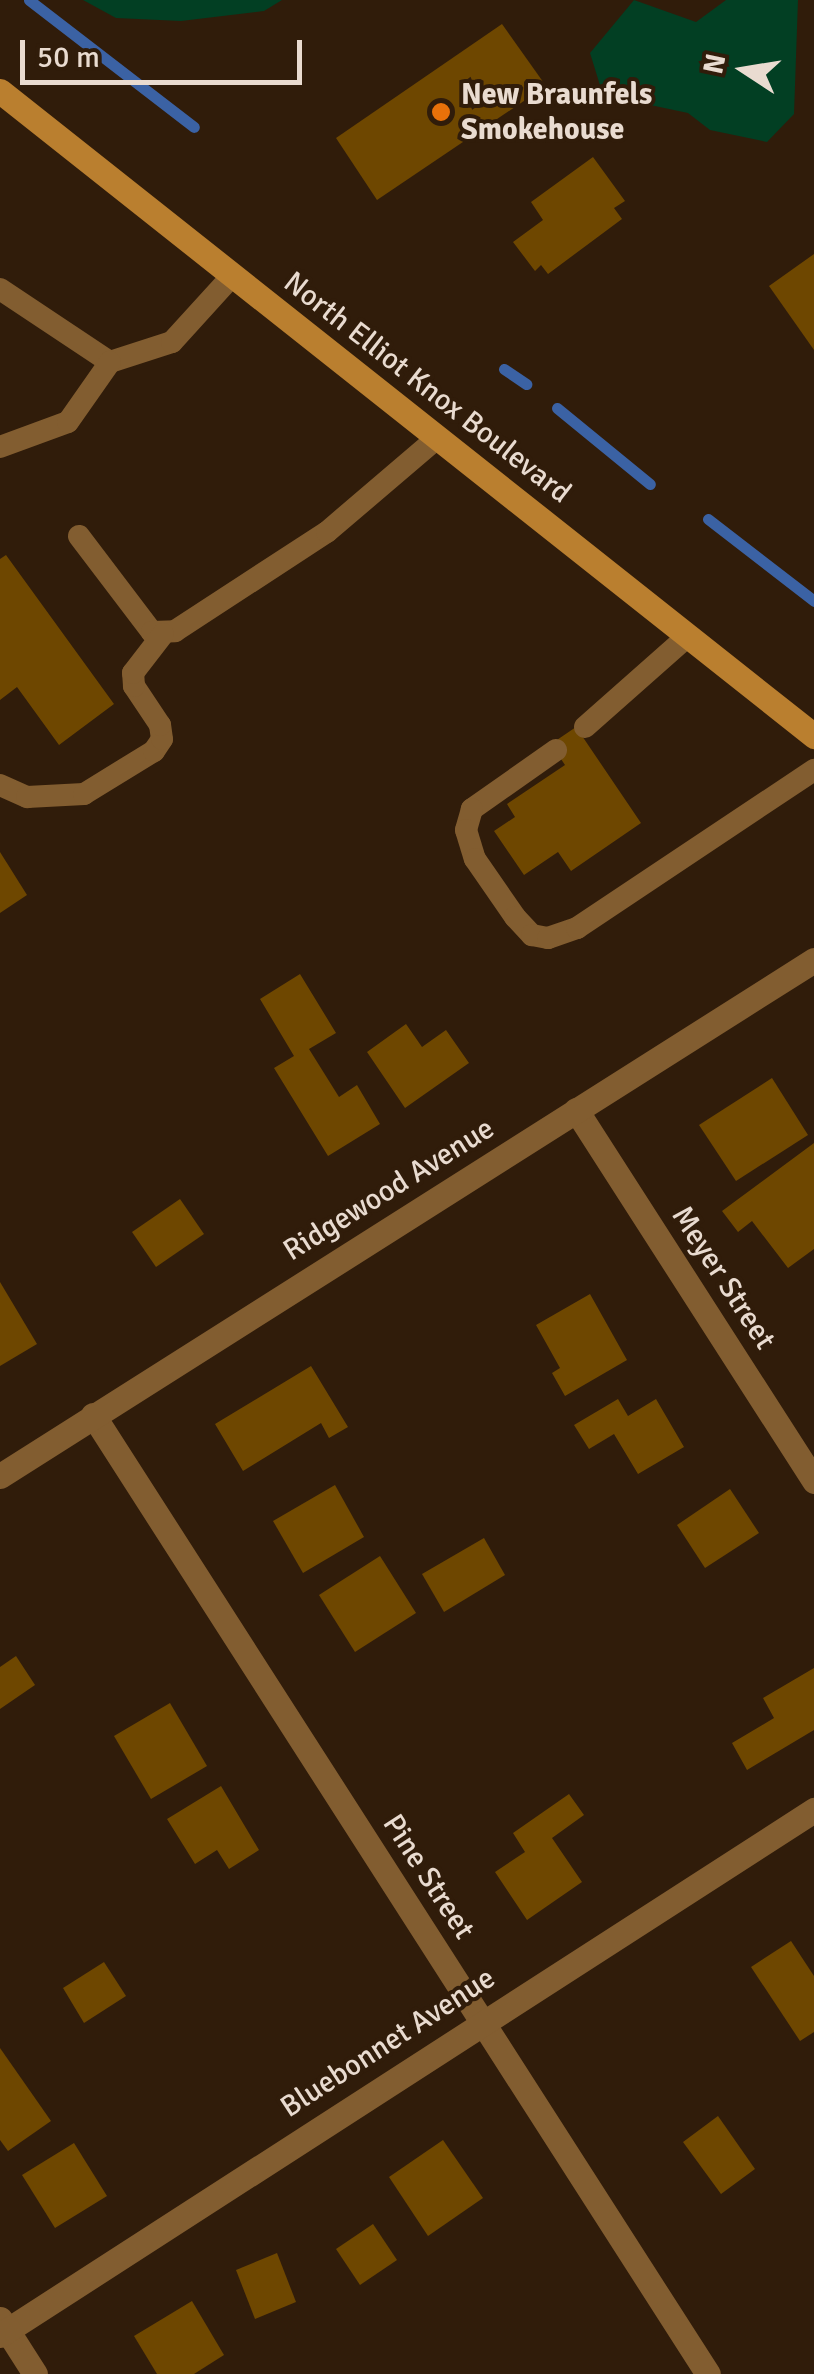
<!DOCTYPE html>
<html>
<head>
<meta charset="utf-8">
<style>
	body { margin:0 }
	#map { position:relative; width:814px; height:2374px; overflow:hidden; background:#301c0a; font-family:Signika,sans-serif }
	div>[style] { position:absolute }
	.green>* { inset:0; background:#023f23 }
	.stream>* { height:11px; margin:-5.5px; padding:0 5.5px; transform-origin:5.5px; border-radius:5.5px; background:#3b62a4 }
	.building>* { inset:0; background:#6e4700 }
	.lane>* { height:22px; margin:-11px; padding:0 11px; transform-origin:11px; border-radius:11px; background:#825d30 }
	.street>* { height:25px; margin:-12.5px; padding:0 12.5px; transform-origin:12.5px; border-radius:12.5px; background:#825d30 }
	.secondary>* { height:25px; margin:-12.5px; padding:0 12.5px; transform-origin:12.5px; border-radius:12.5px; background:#ba7f2f }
	.dots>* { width:28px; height:28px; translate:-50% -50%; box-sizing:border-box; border:5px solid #301c0a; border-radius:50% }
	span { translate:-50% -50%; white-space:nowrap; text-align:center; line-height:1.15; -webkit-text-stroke:8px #301c0a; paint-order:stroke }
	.poi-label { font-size:30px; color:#e9dbd0; font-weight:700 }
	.left { translate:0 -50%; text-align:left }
	.street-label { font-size:30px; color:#e9dbd0 }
	.north { position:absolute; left:694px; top:20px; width:100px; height:100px; -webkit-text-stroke:8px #301c0a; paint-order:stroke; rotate:282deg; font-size:28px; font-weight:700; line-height:40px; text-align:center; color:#e9dbd0 }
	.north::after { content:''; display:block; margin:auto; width:35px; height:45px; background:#e9dbd0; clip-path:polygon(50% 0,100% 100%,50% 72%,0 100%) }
	.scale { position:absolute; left:20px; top:40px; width:282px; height:45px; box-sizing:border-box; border:5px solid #e9dbd0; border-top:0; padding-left:12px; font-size:30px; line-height:35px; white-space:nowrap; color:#e9dbd0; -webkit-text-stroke:8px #301c0a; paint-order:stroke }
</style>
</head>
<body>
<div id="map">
	<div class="green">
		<div style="clip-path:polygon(83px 0,282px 0,264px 11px,181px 21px,116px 18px)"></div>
		<div style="clip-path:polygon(634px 0,696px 22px,726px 0,798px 0,794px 114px,767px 142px,710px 130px,688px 113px,603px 95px,590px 53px)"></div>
	</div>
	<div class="stream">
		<div style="left:29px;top:0;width:208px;rotate:37.6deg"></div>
		<div style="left:504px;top:369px;width:27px;rotate:34deg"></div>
		<div style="left:557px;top:408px;width:120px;rotate:39.3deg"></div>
		<div style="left:708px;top:519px;width:134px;rotate:37.7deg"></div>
	</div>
	<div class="building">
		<div style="clip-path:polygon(502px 24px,546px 86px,377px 200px,336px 138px)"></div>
		<div style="clip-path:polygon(593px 157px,625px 201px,614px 208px,622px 219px,548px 274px,541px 265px,535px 271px,513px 242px,543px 220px,531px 202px)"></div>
		<div style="clip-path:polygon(814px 254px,814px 350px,769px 286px)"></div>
		<div style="clip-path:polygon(6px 555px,114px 704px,59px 745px,17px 687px,0 700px,0 559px)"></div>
		<div style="clip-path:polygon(576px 727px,641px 823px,571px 871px,558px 852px,524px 875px,494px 831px,515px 817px,507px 804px,565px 765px,551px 744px)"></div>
		<div style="clip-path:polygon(0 852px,27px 895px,0 913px)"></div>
		<div style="clip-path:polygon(300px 974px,336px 1033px,309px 1049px,339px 1097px,357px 1085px,380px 1124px,328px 1156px,274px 1068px,294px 1056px,260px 999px)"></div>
		<div style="clip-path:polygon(406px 1024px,422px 1047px,446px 1030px,469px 1063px,405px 1108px,367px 1052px)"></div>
		<div style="clip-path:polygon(772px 1078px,808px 1135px,736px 1181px,699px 1125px)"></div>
		<div style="clip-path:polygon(814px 1143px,814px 1249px,788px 1268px,752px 1221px,738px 1232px,722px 1211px)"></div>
		<div style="clip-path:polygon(180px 1199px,204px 1234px,156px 1267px,132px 1232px)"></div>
		<div style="clip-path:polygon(0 1282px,37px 1344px,0 1366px)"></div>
		<div style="clip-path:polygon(590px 1294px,627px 1360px,565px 1396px,552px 1373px,560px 1368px,536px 1325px)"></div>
		<div style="clip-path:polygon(311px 1366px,348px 1427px,329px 1438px,321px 1423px,243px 1471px,215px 1424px)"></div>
		<div style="clip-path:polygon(618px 1399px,628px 1416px,656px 1399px,684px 1447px,638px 1474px,614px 1434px,589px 1449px,574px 1425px)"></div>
		<div style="clip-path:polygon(335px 1485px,364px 1537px,303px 1573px,273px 1521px)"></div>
		<div style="clip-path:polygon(730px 1489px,759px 1533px,705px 1568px,677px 1525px)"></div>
		<div style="clip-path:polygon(484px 1538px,505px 1575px,444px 1612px,422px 1574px)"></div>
		<div style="clip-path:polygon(380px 1556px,416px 1613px,355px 1652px,319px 1595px)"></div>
		<div style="clip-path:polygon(16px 1656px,35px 1685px,0 1709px,0 1667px)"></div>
		<div style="clip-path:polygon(814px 1668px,814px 1730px,747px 1770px,732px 1743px,774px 1718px,763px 1698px)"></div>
		<div style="clip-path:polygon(170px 1703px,207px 1766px,151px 1799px,114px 1736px)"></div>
		<div style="clip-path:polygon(221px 1786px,259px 1850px,229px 1869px,217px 1850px,195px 1864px,167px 1819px)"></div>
		<div style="clip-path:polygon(569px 1794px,584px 1815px,552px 1838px,582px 1882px,527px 1920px,495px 1872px,525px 1852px,513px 1833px)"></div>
		<div style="clip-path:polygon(791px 1941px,814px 1976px,814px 2032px,800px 2041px,751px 1967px)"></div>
		<div style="clip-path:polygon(104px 1962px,126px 1996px,84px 2023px,63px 1988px)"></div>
		<div style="clip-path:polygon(0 2048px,51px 2121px,8px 2151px,0 2140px)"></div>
		<div style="clip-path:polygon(718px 2116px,755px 2169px,721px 2194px,683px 2142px)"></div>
		<div style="clip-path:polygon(443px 2140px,483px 2198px,428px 2236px,389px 2177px)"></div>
		<div style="clip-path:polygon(74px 2143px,107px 2196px,55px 2228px,22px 2175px)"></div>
		<div style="clip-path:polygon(373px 2224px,397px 2260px,360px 2285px,336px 2249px)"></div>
		<div style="clip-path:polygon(277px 2253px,296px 2302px,255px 2319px,236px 2270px)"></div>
		<div style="clip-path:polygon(192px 2301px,224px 2355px,194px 2374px,157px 2374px,134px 2336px)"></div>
	</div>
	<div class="lane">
		<div style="left:0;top:289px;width:132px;rotate:33.6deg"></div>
		<div style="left:110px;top:362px;width:65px;rotate:-17.9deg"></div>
		<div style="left:172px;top:342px;width:89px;rotate:-47.7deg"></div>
		<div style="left:0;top:447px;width:72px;rotate:-20.2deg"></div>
		<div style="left:68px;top:422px;width:73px;rotate:-55deg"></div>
		<div style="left:79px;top:536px;width:121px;rotate:52.8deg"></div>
		<div style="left:152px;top:632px;width:23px;rotate:-2deg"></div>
		<div style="left:175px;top:631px;width:181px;rotate:-33.1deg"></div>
		<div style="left:327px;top:532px;width:145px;rotate:-40.5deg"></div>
		<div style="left:585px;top:727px;width:137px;rotate:-41.5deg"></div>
		<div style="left:556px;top:750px;width:103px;rotate:144.9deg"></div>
		<div style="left:472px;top:809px;width:22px;rotate:106deg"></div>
		<div style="left:466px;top:830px;width:30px;rotate:73deg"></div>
		<div style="left:475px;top:859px;width:70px;rotate:55.4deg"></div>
		<div style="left:515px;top:917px;width:25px;rotate:47deg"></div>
		<div style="left:532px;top:935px;width:16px;rotate:11deg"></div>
		<div style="left:548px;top:938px;width:31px;rotate:-19deg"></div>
		<div style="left:577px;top:928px;width:285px;rotate:-33.7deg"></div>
		<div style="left:0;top:785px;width:30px;rotate:24deg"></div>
		<div style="left:27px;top:797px;width:57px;rotate:-3deg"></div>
		<div style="left:84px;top:794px;width:82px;rotate:-31.6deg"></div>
		<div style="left:154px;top:751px;width:14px;rotate:-56deg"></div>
		<div style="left:162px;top:739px;width:14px;rotate:-98deg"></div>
		<div style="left:160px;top:725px;width:47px;rotate:-123.7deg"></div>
		<div style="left:134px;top:686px;width:13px;rotate:-94deg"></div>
		<div style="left:133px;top:673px;width:49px;rotate:-52.4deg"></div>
	</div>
	<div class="street">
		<div style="left:576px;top:1110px;width:441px;rotate:57.3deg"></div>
		<div style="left:93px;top:1415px;width:1139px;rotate:57.33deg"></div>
		<div style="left:0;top:1476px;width:964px;rotate:-32.37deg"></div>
		<div style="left:0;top:2319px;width:65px;rotate:57.5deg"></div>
		<div style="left:0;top:2335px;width:969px;rotate:-32.82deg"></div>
	</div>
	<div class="secondary">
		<div style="left:0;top:91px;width:1039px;rotate:38.39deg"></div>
	</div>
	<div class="dots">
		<div style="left:441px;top:112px;background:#e8710a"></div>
	</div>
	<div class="poi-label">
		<span class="left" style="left:461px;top:112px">New Braunfels<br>Smokehouse</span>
	</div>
	<div class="street-label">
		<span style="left:427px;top:388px;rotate:38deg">North Elliot Knox Boulevard</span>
		<span style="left:389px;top:1190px;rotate:-32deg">Ridgewood Avenue</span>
		<span style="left:723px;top:1278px;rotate:57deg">Meyer Street</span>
		<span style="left:428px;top:1877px;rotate:57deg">Pine Street</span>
		<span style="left:388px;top:2043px;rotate:-33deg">Bluebonnet Avenue</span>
	</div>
	<div class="north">N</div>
	<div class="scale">50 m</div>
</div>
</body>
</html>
